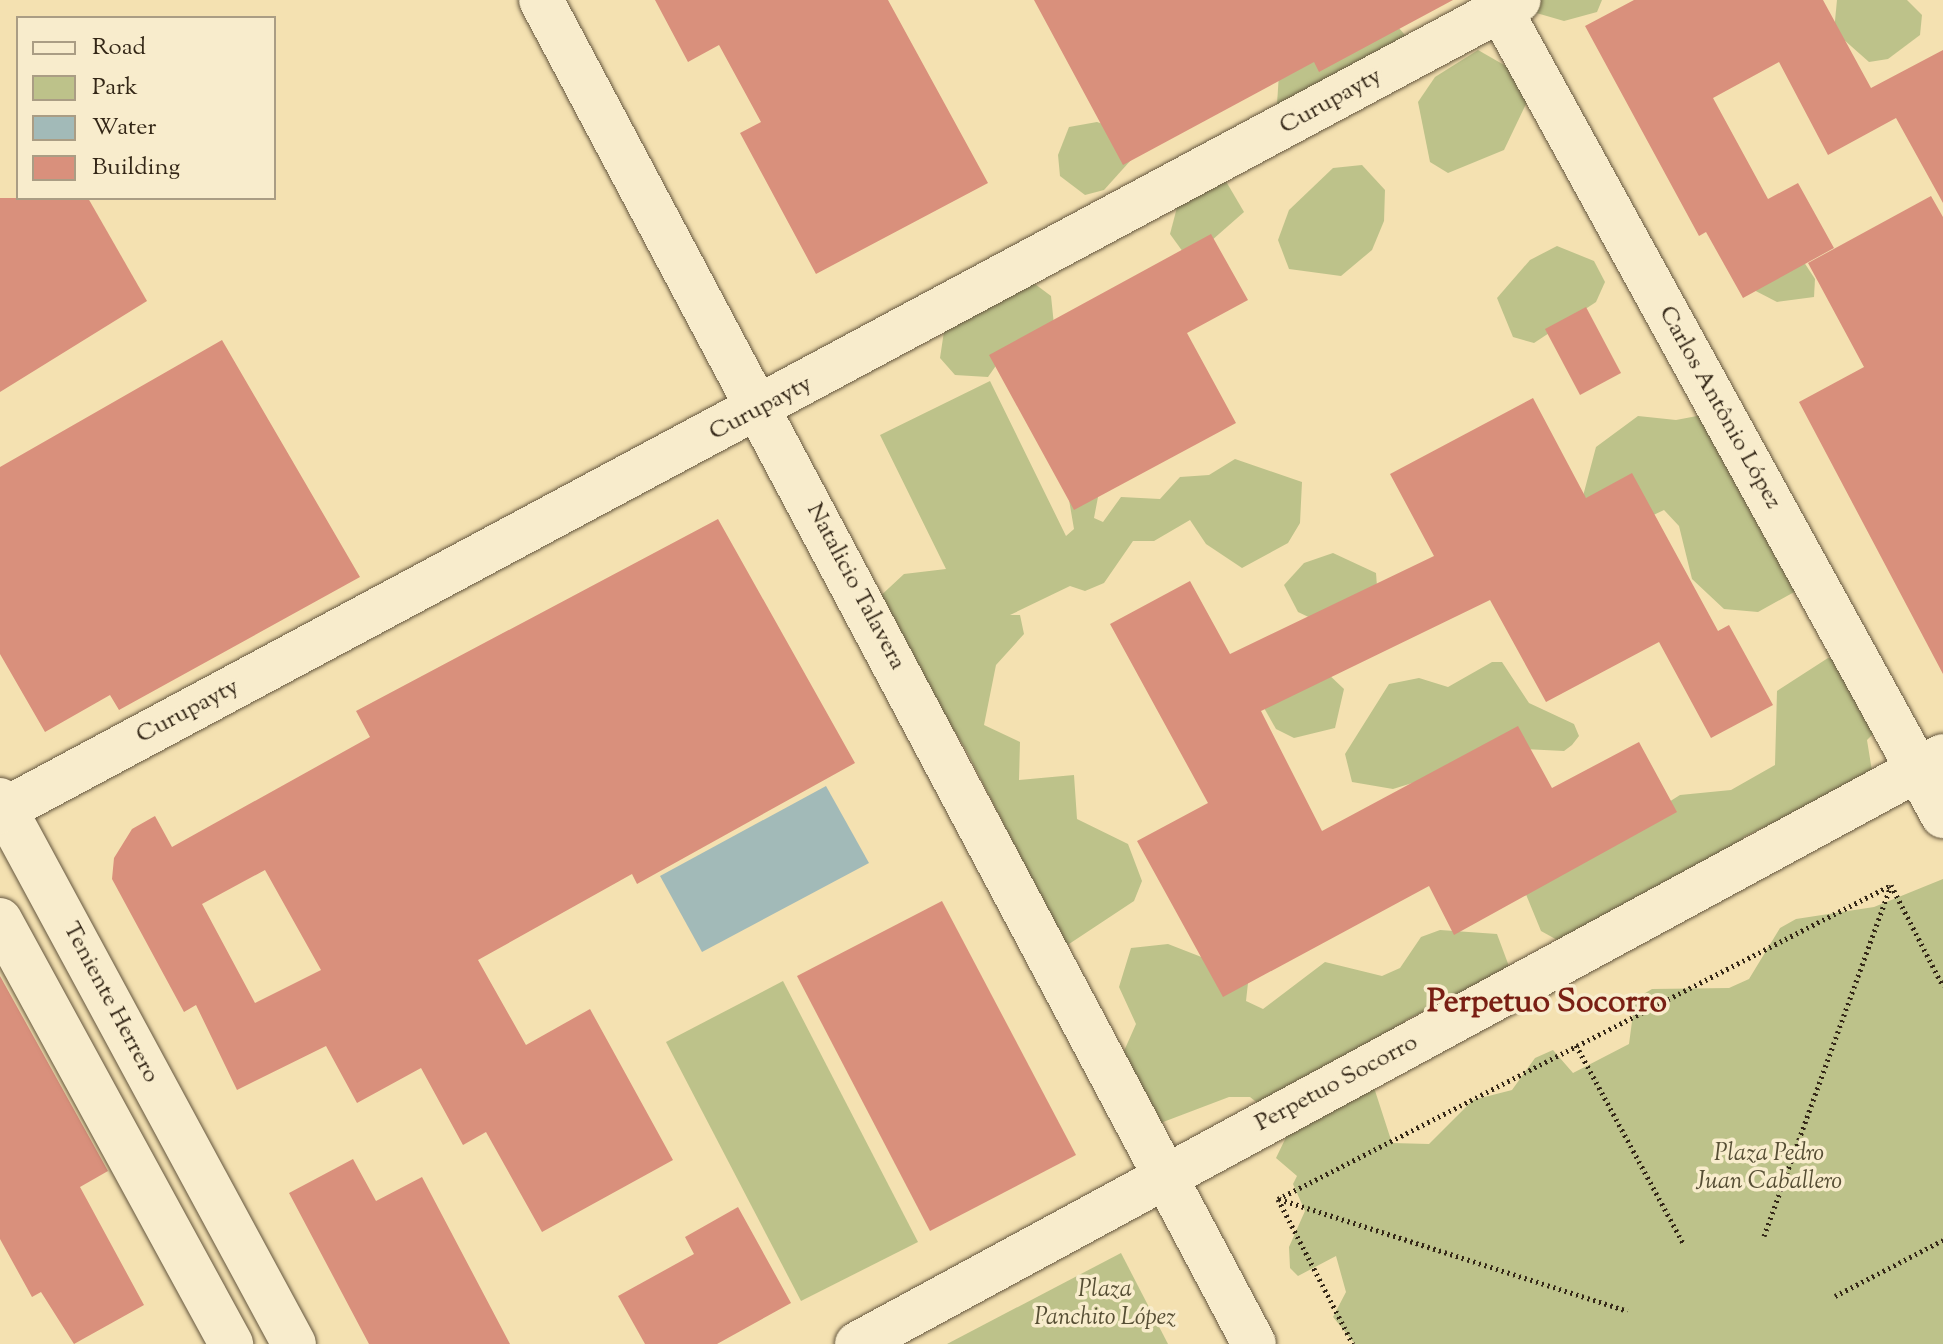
<!DOCTYPE html>
<html>
<head>
<meta charset="utf-8">
<style>
	body { margin:0 }
	#map { position:relative; width:1943px; height:1344px; overflow:hidden; background:#f4e1b1; font-family:"Sorts Mill Goudy",serif }
	div>[style] { position:absolute }
	.green>* { inset:0; background:#bdc28a }
	.water>* { inset:0; background:#a2bab8 }
	.building>* { inset:0; background:#d9907c }
	.path>* { height:5px; margin-top:-2.5px; transform-origin:0; background:repeating-linear-gradient(90deg,#342717 0 2px,transparent 0 6px) }
	.roads { filter:drop-shadow(0 0 2px #64563e) drop-shadow(0 0 2px #64563e) }
	.street>* { height:44px; margin:-22px; padding:0 22px; transform-origin:22px; border-radius:22px; background:#f8eccc }
	.secondary>* { height:44px; margin:-22px; padding:0 22px; transform-origin:22px; border-radius:22px; background:#f8eccc }
	span { translate:-50% -50%; white-space:nowrap; text-align:center; line-height:1.15; -webkit-text-stroke:7px #f8eccc; paint-order:stroke }
	.street-label { font-size:24px; color:#342717 }
	.park-label { font-size:24px; color:#564e34; font-style:italic }
	.district-label { font-size:32px; color:#7a1f14; font-weight:700 }
	.legend { position:absolute; left:16px; top:16px; width:260px; height:184px; box-sizing:border-box; background:#f8eccc; border:2px solid #aa9d84; margin:0; padding:10px 14px; list-style:none; font-size:24px; color:#342717 }
	.legend li { display:flex; align-items:center; gap:16px; height:40px }
	.legend b { width:40px; border:2px solid #aa9d84 }
</style>
</head>
<body>
<div id="map">
	<div class="green">
		<div style="clip-path:polygon(1526px 0,1602px 0,1597px 12px,1564px 21px,1533px 12px)"></div>
		<div style="clip-path:polygon(1837px 0,1907px 0,1922px 15px,1920px 35px,1888px 59px,1869px 62px,1834px 31px)"></div>
		<div style="clip-path:polygon(1398px 27px,1418px 50px,1285px 110px,1277px 104px,1279px 74px)"></div>
		<div style="clip-path:polygon(1478px 50px,1518px 73px,1527px 102px,1504px 150px,1448px 173px,1430px 162px,1418px 102px,1435px 77px)"></div>
		<div style="clip-path:polygon(1097px 122px,1128px 132px,1131px 160px,1104px 190px,1085px 195px,1060px 176px,1058px 155px,1069px 127px)"></div>
		<div style="clip-path:polygon(1362px 165px,1385px 190px,1384px 221px,1372px 250px,1341px 276px,1289px 269px,1278px 240px,1289px 210px,1333px 168px)"></div>
		<div style="clip-path:polygon(1224px 178px,1244px 212px,1211px 241px,1183px 252px,1170px 234px,1180px 196px)"></div>
		<div style="clip-path:polygon(1557px 246px,1594px 261px,1605px 282px,1596px 302px,1534px 343px,1513px 337px,1497px 298px,1530px 260px)"></div>
		<div style="clip-path:polygon(1798px 253px,1815px 279px,1814px 297px,1777px 302px,1750px 288px)"></div>
		<div style="clip-path:polygon(1027px 278px,1051px 296px,1054px 325px,1002px 357px,988px 377px,955px 375px,940px 358px,946px 318px)"></div>
		<div style="clip-path:polygon(990px 381px,1066px 536px,1074px 529px,1067px 488px,1098px 497px,1094px 518px,1103px 522px,1121px 497px,1160px 499px,1180px 477px,1209px 475px,1235px 459px,1302px 482px,1300px 523px,1288px 543px,1242px 568px,1206px 544px,1190px 520px,1154px 541px,1133px 541px,1104px 583px,1085px 591px,1070px 586px,1010px 615px,1020px 615px,1024px 634px,996px 665px,984px 725px,1020px 742px,1019px 780px,1074px 775px,1077px 819px,1128px 844px,1142px 881px,1134px 901px,1066px 946px,966px 750px,875px 601px,904px 574px,946px 569px,880px 435px)"></div>
		<div style="clip-path:polygon(1718px 412px,1796px 591px,1758px 612px,1724px 609px,1692px 579px,1679px 526px,1664px 510px,1626px 528px,1583px 496px,1596px 447px,1638px 416px,1676px 420px)"></div>
		<div style="clip-path:polygon(1333px 553px,1376px 573px,1378px 600px,1317px 621px,1298px 612px,1284px 585px,1304px 563px)"></div>
		<div style="clip-path:polygon(1828px 658px,1847px 660px,1874px 733px,1867px 740px,1872px 771px,1806px 827px,1764px 827px,1744px 837px,1731px 852px,1570px 947px,1541px 931px,1525px 892px,1680px 795px,1731px 790px,1775px 765px,1777px 691px)"></div>
		<div style="clip-path:polygon(1492px 662px,1502px 662px,1529px 703px,1574px 724px,1579px 736px,1572px 745px,1564px 751px,1522px 749px,1393px 789px,1352px 782px,1345px 754px,1389px 684px,1419px 678px,1448px 687px)"></div>
		<div style="clip-path:polygon(1326px 672px,1344px 689px,1335px 728px,1294px 738px,1276px 729px,1259px 699px)"></div>
		<div style="clip-path:polygon(1943px 879px,1943px 1344px,1355px 1344px,1333px 1317px,1346px 1292px,1336px 1256px,1298px 1276px,1290px 1268px,1289px 1247px,1305px 1211px,1293px 1184px,1297px 1176px,1276px 1158px,1290px 1129px,1250px 1097px,1229px 1097px,1150px 1127px,1120px 1060px,1136px 1024px,1119px 987px,1131px 948px,1168px 944px,1204px 958px,1248px 983px,1246px 1001px,1263px 1009px,1325px 962px,1382px 976px,1400px 968px,1421px 937px,1440px 930px,1497px 934px,1510px 969px,1406px 1020px,1368px 1069px,1392px 1143px,1429px 1144px,1473px 1100px,1512px 1090px,1535px 1058px,1553px 1050px,1573px 1073px,1629px 1044px,1635px 999px,1652px 989px,1729px 988px,1749px 979px,1780px 928px,1796px 919px,1874px 907px)"></div>
		<div style="clip-path:polygon(783px 981px,918px 1242px,801px 1301px,666px 1042px)"></div>
		<div style="clip-path:polygon(1121px 1253px,1168px 1344px,947px 1344px)"></div>
	</div>
	<div class="water">
		<div style="clip-path:polygon(826px 786px,869px 863px,702px 952px,660px 876px)"></div>
	</div>
	<div class="building">
		<div style="clip-path:polygon(655px 0,888px 0,988px 183px,816px 274px,740px 133px,761px 122px,719px 45px,688px 62px)"></div>
		<div style="clip-path:polygon(1034px 0,1453px 0,1319px 72px,1314px 62px,1123px 165px)"></div>
		<div style="clip-path:polygon(1634px 0,1823px 0,1871px 88px,1943px 50px,1943px 203px,1896px 118px,1828px 155px,1779px 62px,1713px 98px,1768px 199px,1798px 183px,1834px 248px,1743px 298px,1706px 232px,1699px 236px,1585px 26px)"></div>
		<div style="clip-path:polygon(1931px 196px,1943px 217px,1943px 674px,1799px 402px,1864px 367px,1808px 263px)"></div>
		<div style="clip-path:polygon(0 198px,88px 198px,147px 301px,0 392px)"></div>
		<div style="clip-path:polygon(1211px 234px,1248px 300px,1187px 333px,1236px 423px,1074px 510px,989px 355px)"></div>
		<div style="clip-path:polygon(1586px 307px,1621px 373px,1580px 395px,1545px 329px)"></div>
		<div style="clip-path:polygon(222px 340px,360px 577px,119px 710px,110px 695px,45px 732px,0 654px,0 467px)"></div>
		<div style="clip-path:polygon(1533px 398px,1586px 498px,1632px 473px,1718px 631px,1729px 625px,1773px 705px,1711px 738px,1659px 642px,1546px 702px,1490px 600px,1261px 711px,1322px 831px,1518px 726px,1552px 788px,1639px 742px,1677px 812px,1454px 935px,1429px 886px,1223px 997px,1137px 841px,1208px 803px,1110px 624px,1190px 581px,1230px 654px,1434px 556px,1390px 474px)"></div>
		<div style="clip-path:polygon(evenodd,718px 519px,855px 763px,637px 884px,632px 874px,478px 960px,526px 1045px,590px 1009px,673px 1160px,542px 1232px,486px 1132px,463px 1145px,421px 1068px,357px 1103px,326px 1046px,237px 1090px,196px 1005px,184px 1012px,112px 879px,114px 858px,132px 829px,155px 816px,172px 847px,370px 737px,356px 711px,718px 519px,265px 870px,321px 970px,255px 1003px,202px 904px,265px 870px)"></div>
		<div style="clip-path:polygon(942px 901px,1076px 1155px,930px 1231px,797px 976px)"></div>
		<div style="clip-path:polygon(0 976px,108px 1171px,80px 1187px,144px 1305px,74px 1344px,41px 1292px,32px 1297px,0 1239px)"></div>
		<div style="clip-path:polygon(353px 1159px,376px 1201px,422px 1177px,510px 1344px,369px 1344px,289px 1193px)"></div>
		<div style="clip-path:polygon(738px 1207px,791px 1303px,717px 1344px,645px 1344px,618px 1296px,694px 1254px,685px 1237px)"></div>
	</div>
	<div class="path">
		<div style="left:1576px;top:1045px;width:225px;rotate:61.6deg"></div>
		<div style="left:1278px;top:1199px;width:689px;rotate:-27.12deg"></div>
		<div style="left:1891px;top:885px;width:114px;rotate:62.8deg"></div>
		<div style="left:1278px;top:1199px;width:163px;rotate:62.7deg"></div>
		<div style="left:1279px;top:1199px;width:366px;rotate:17.8deg"></div>
		<div style="left:1764px;top:1236px;width:373px;rotate:-70.1deg"></div>
		<div style="left:1835px;top:1296px;width:122px;rotate:-27.4deg"></div>
	</div>
	<div class="roads">
		<div class="street">
			<div style="left:541px;top:0;width:1521px;rotate:62.05deg"></div>
			<div style="left:0;top:800px;width:618px;rotate:61.61deg"></div>
			<div style="left:0;top:812px;width:1722px;rotate:-28.13deg"></div>
			<div style="left:0;top:920px;width:483px;rotate:61.4deg"></div>
			<div style="left:857px;top:1344px;width:1235px;rotate:-28.43deg"></div>
		</div>
		<div class="secondary">
			<div style="left:1495px;top:0;width:931px;rotate:61.23deg"></div>
		</div>
	</div>
	<div class="street-label">
		<span style="left:1331px;top:102px;rotate:-29deg">Curupayty</span>
		<span style="left:1719px;top:408px;rotate:61deg">Carlos Antônio López</span>
		<span style="left:761px;top:409px;rotate:-28deg">Curupayty</span>
		<span style="left:855px;top:587px;rotate:62deg">Natalicio Talavera</span>
		<span style="left:188px;top:712px;rotate:-28deg">Curupayty</span>
		<span style="left:110px;top:1003px;rotate:62deg">Teniente Herrero</span>
		<span style="left:1337px;top:1084px;rotate:-28deg">Perpetuo Socorro</span>
	</div>
	<div class="park-label">
		<span style="left:1769px;top:1169px">Plaza Pedro<br>Juan Caballero</span>
		<span style="left:1105px;top:1305px">Plaza<br>Panchito López</span>
	</div>
	<div class="district-label">
		<span style="left:1547px;top:1003px">Perpetuo Socorro</span>
	</div>
	<ul class="legend">
	<li><b style="height:10px;background:#f8eccc"></b>Road</li>
	<li><b style="height:22px;background:#bdc28a"></b>Park</li>
	<li><b style="height:22px;background:#a2bab8"></b>Water</li>
	<li><b style="height:22px;background:#d9907c"></b>Building</li>
	</ul>
</div>
</body>
</html>
